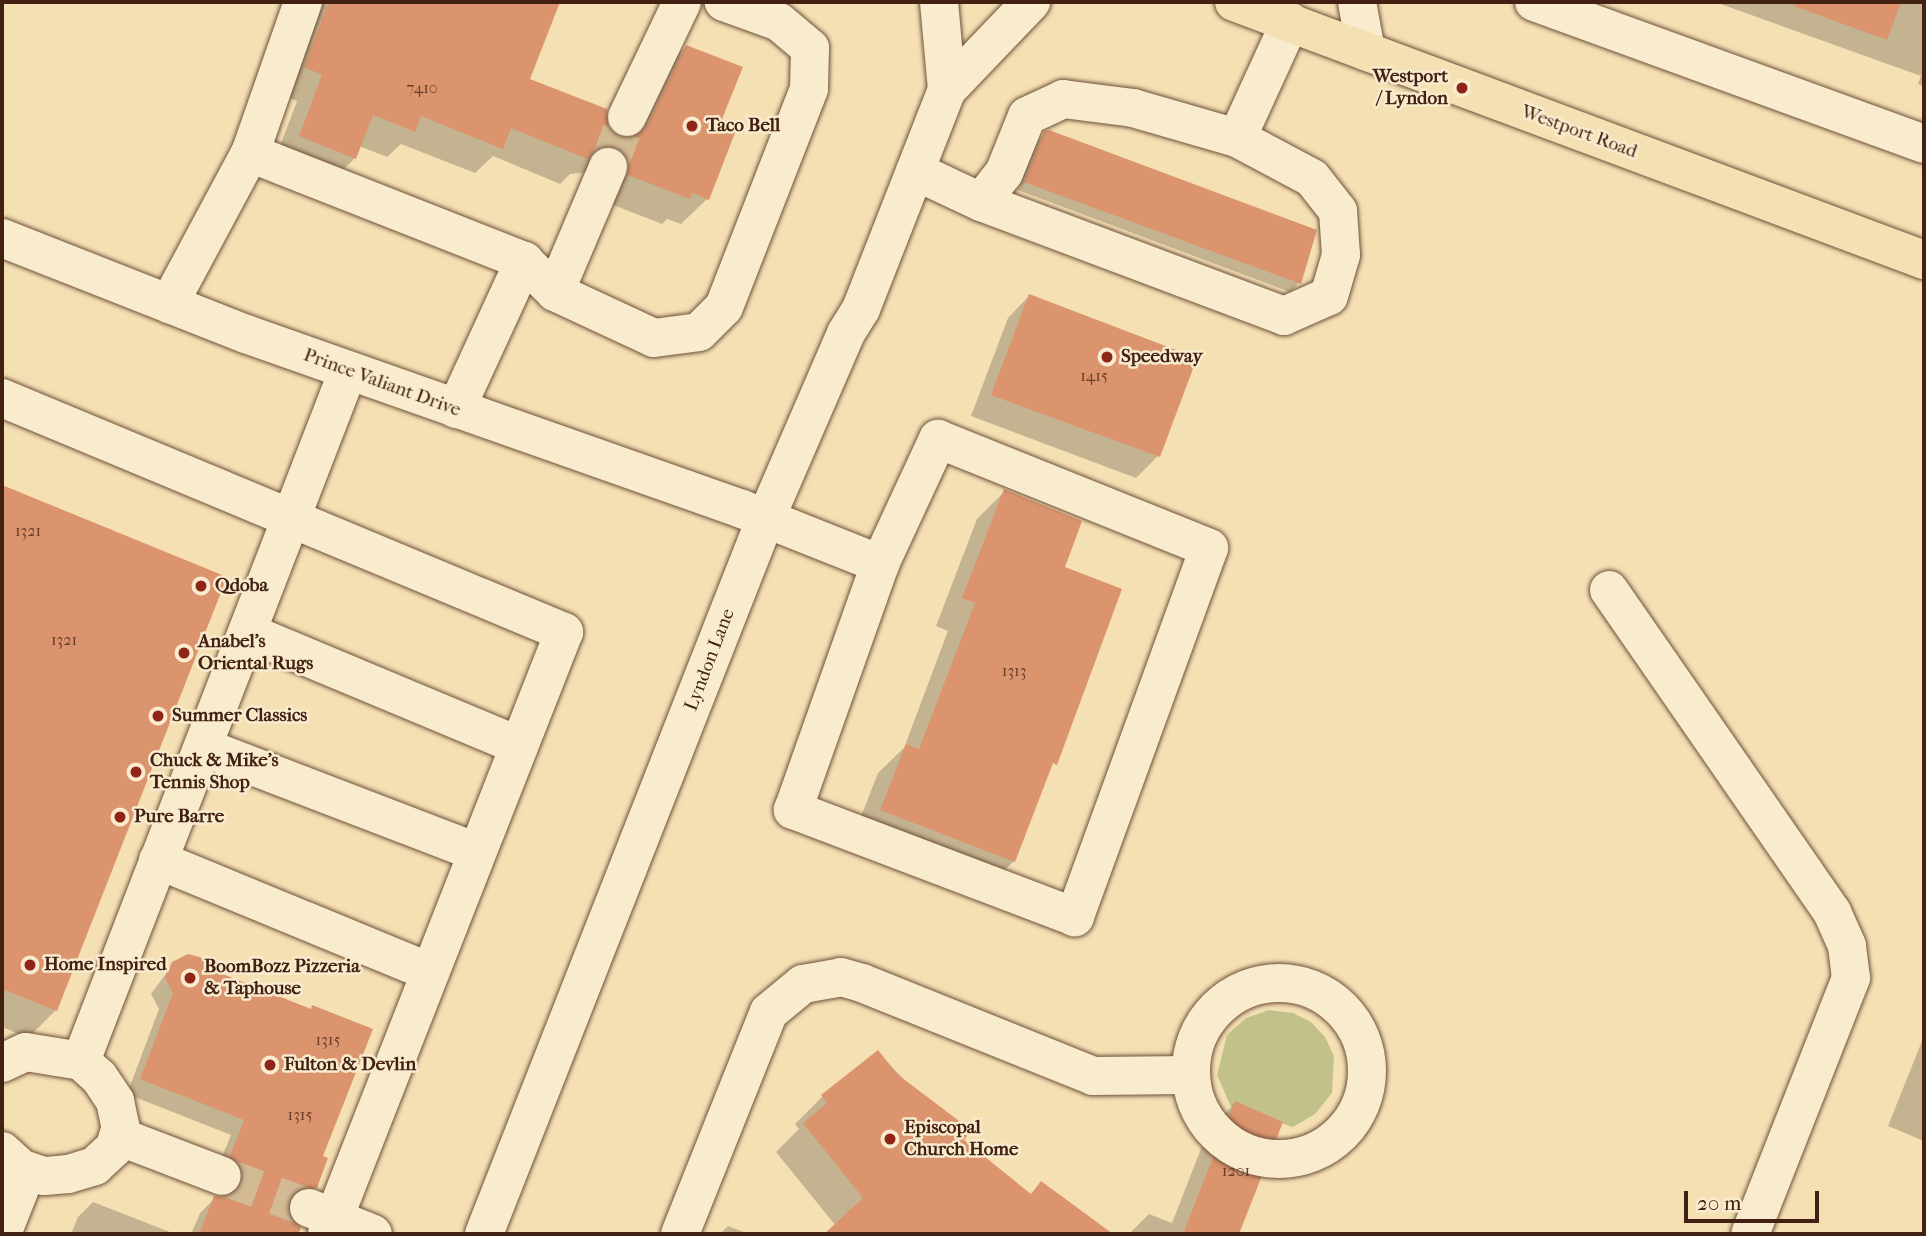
<!DOCTYPE html>
<html>
<head>
<meta charset="utf-8">
<style>
	body { margin:0 }
	#map { position:relative; width:1926px; height:1236px; overflow:hidden; background:#f5e0b4; font-family:"IM FELL French Canon",serif }
	div>[style] { position:absolute }
	.green>* { inset:0; background:#c2c189 }
	.shadow>* { inset:0; background:#0003 }
	.building>* { inset:0; background:#dc946e }
	.minor-tunnel>* { height:38px; margin-top:-19px; transform-origin:0; background:repeating-linear-gradient(90deg,#d1ba94 0 38px,transparent 0 57px) }
	.roads { filter:drop-shadow(0 0 2px #6f503a) drop-shadow(0 0 2px #6f503a) }
	.minor>* { height:38px; margin:-19px; padding:0 19px; transform-origin:19px; border-radius:19px; background:#f8ebce }
	.minor>.ring { margin:-19px; padding:0; box-sizing:content-box; background:none; border:38px solid #f8ebce; border-radius:50% }
	.major>* { height:38px; margin:-19px; padding:0 19px; transform-origin:19px; border-radius:19px; background:#f5e0b4 }
	.dots>* { width:19px; height:19px; translate:-50% -50%; box-sizing:border-box; border:4px solid #f8ebce; border-radius:50% }
	span { translate:-50% -50%; white-space:nowrap; text-align:center; line-height:1.15; -webkit-text-stroke:5px #f8ebce; paint-order:stroke }
	.number-label { font-size:16px; color:#683d29 }
	.number-label span { -webkit-text-stroke-width:0 }
	.poi-label { font-size:19px; color:#422012; font-weight:700 }
	.right { translate:-100% -50%; text-align:right }
	.left { translate:0 -50%; text-align:left }
	.street-label { font-size:19px; color:#422012 }
	.frame { position:absolute; inset:0; border:4px solid #422012; pointer-events:none }
	.scale { position:absolute; left:1684px; top:1191px; width:135px; height:32px; box-sizing:border-box; border:4px solid #422012; border-top:0; padding-left:9px; font-size:21px; line-height:24px; white-space:nowrap; color:#422012; -webkit-text-stroke:5px #f8ebce; paint-order:stroke }
</style>
</head>
<body>
<div id="map">
	<div class="green">
		<div style="clip-path:polygon(1269px 1010px,1293px 1013px,1311px 1022px,1325px 1037px,1334px 1056px,1332px 1093px,1315px 1114px,1293px 1127px,1231px 1107px,1217px 1075px,1227px 1035px,1246px 1018px)"></div>
	</div>
	<div class="shadow">
		<div style="clip-path:polygon(315px 2px,558px 2px,528px 80px,628px 140px,660px 73px,686px 47px,720px 120px,707px 199px,681px 224px,667px 219px,662px 224px,603px 201px,589px 172px,570px 174px,560px 184px,493px 156px,475px 173px,401px 144px,387px 157px,359px 146px,355px 158px,329px 184px,274px 162px,297px 101px,279px 93px)"></div>
		<div style="clip-path:polygon(1715px 2px,1924px 2px,1924px 86px,1918px 84px,1921px 76px)"></div>
		<div style="clip-path:polygon(1045px 134px,1316px 231px,1297px 285px,1290px 292px,1018px 190px,1037px 141px)"></div>
		<div style="clip-path:polygon(1029px 296px,1195px 359px,1158px 456px,1136px 478px,971px 416px,1008px 318px)"></div>
		<div style="clip-path:polygon(2px 487px,225px 578px,56px 1010px,28px 1038px,2px 1027px)"></div>
		<div style="clip-path:polygon(1005px 491px,1063px 568px,1014px 861px,986px 888px,853px 837px,878px 773px,904px 748px,948px 631px,936px 626px,977px 519px)"></div>
		<div style="clip-path:polygon(173px 964px,209px 970px,309px 1011px,313px 1007px,321px 1157px,315px 1187px,300px 1202px,287px 1204px,290px 1222px,299px 1229px,297px 1234px,191px 1234px,200px 1213px,215px 1198px,228px 1198px,229px 1187px,216px 1171px,231px 1135px,127px 1094px,159px 1009px,151px 994px)"></div>
		<div style="clip-path:polygon(1924px 1036px,1924px 1141px,1888px 1126px)"></div>
		<div style="clip-path:polygon(878px 1052px,961px 1140px,1030px 1195px,1042px 1183px,1110px 1234px,827px 1234px,836px 1226px,776px 1152px,799px 1129px,795px 1124px,822px 1097px)"></div>
		<div style="clip-path:polygon(1235px 1103px,1280px 1123px,1237px 1234px,1129px 1234px,1149px 1214px,1172px 1223px,1208px 1131px)"></div>
		<div style="clip-path:polygon(93px 1202px,175px 1234px,71px 1234px,78px 1217px)"></div>
		<div style="clip-path:polygon(728px 1226px,749px 1234px,720px 1234px)"></div>
	</div>
	<div class="building">
		<div style="clip-path:polygon(329px 2px,560px 2px,530px 79px,607px 109px,609px 130px,628px 139px,647px 126px,686px 45px,743px 67px,722px 119px,738px 125px,709px 200px,692px 193px,690px 199px,628px 175px,626px 154px,616px 147px,595px 149px,588px 159px,511px 128px,503px 149px,421px 116px,415px 132px,373px 115px,356px 159px,299px 136px,322px 75px,304px 67px)"></div>
		<div style="clip-path:polygon(1795px 2px,1901px 2px,1887px 40px,1794px 6px)"></div>
		<div style="clip-path:polygon(1049px 130px,1317px 230px,1301px 284px,1024px 182px,1044px 132px)"></div>
		<div style="clip-path:polygon(1029px 294px,1197px 358px,1160px 457px,991px 395px)"></div>
		<div style="clip-path:polygon(2px 485px,227px 577px,57px 1011px,2px 989px)"></div>
		<div style="clip-path:polygon(1004px 489px,1082px 521px,1065px 567px,1122px 589px,1057px 765px,1053px 763px,1015px 862px,880px 810px,906px 744px,919px 749px,975px 603px,962px 598px)"></div>
		<div style="clip-path:polygon(188px 954px,203px 958px,210px 969px,311px 1009px,312px 1005px,373px 1029px,323px 1156px,328px 1158px,317px 1188px,296px 1190px,289px 1201px,288px 1212px,301px 1228px,298px 1234px,199px 1234px,214px 1196px,226px 1197px,242px 1184px,243px 1172px,230px 1156px,244px 1120px,140px 1079px,173px 993px,165px 978px,172px 962px)"></div>
		<div style="clip-path:polygon(878px 1050px,897px 1074px,971px 1130px,964px 1140px,1031px 1194px,1041px 1181px,1113px 1234px,824px 1234px,863px 1198px,803px 1123px,827px 1103px,821px 1095px)"></div>
		<div style="clip-path:polygon(1235px 1101px,1283px 1122px,1239px 1234px,1183px 1234px)"></div>
	</div>
	<div class="minor-tunnel">
		<div style="left:608px;top:167px;width:53px;rotate:-69.2deg"></div>
		<div style="left:222px;top:1176px;width:93px;rotate:20.2deg"></div>
	</div>
	<div class="roads">
		<div class="minor">
			<div style="left:303px;top:2px;width:160px;rotate:109.3deg"></div>
			<div style="left:250px;top:153px;width:295px;rotate:21.5deg"></div>
			<div style="left:524px;top:261px;width:44px;rotate:45deg"></div>
			<div style="left:555px;top:292px;width:109px;rotate:24.9deg"></div>
			<div style="left:654px;top:338px;width:45px;rotate:-7.6deg"></div>
			<div style="left:699px;top:332px;width:35px;rotate:-45deg"></div>
			<div style="left:724px;top:307px;width:234px;rotate:-68.7deg"></div>
			<div style="left:809px;top:89px;width:41px;rotate:-88.6deg"></div>
			<div style="left:810px;top:48px;width:40px;rotate:-140deg"></div>
			<div style="left:779px;top:22px;width:59px;rotate:-160deg"></div>
			<div style="left:939px;top:2px;width:88px;rotate:84.8deg"></div>
			<div style="left:1357px;top:2px;width:50px;rotate:79.6deg"></div>
			<div style="left:1534px;top:2px;width:415px;rotate:20deg"></div>
			<div style="left:627px;top:117px;width:127px;rotate:-64.4deg"></div>
			<div style="left:915px;top:171px;width:73px;rotate:25.2deg"></div>
			<div style="left:981px;top:202px;width:37px;rotate:-52deg"></div>
			<div style="left:1004px;top:173px;width:61px;rotate:-68deg"></div>
			<div style="left:1027px;top:116px;width:40px;rotate:-25deg"></div>
			<div style="left:1063px;top:99px;width:71px;rotate:7.3deg"></div>
			<div style="left:1133px;top:108px;width:108px;rotate:16.1deg"></div>
			<div style="left:1237px;top:138px;width:128px;rotate:-65.4deg"></div>
			<div style="left:981px;top:202px;width:324px;rotate:20.6deg"></div>
			<div style="left:1284px;top:316px;width:49px;rotate:-24deg"></div>
			<div style="left:1329px;top:296px;width:43px;rotate:-73.7deg"></div>
			<div style="left:1341px;top:255px;width:44px;rotate:-93.9deg"></div>
			<div style="left:1338px;top:211px;width:42px;rotate:-128.2deg"></div>
			<div style="left:1312px;top:178px;width:85px;rotate:-151.9deg"></div>
			<div style="left:2px;top:238px;width:262px;rotate:21.5deg"></div>
			<div style="left:246px;top:334px;width:526px;rotate:19.43deg"></div>
			<div style="left:742px;top:509px;width:149px;rotate:21.7deg"></div>
			<div style="left:555px;top:292px;width:136px;rotate:-67deg"></div>
			<div style="left:169px;top:304px;width:171px;rotate:-61.8deg"></div>
			<div style="left:2px;top:398px;width:609px;rotate:22.61deg"></div>
			<div style="left:564px;top:632px;width:630px;rotate:111.43deg"></div>
			<div style="left:334px;top:1218px;width:27px;rotate:-158deg"></div>
			<div style="left:456px;top:409px;width:163px;rotate:-65.3deg"></div>
			<div style="left:938px;top:439px;width:292px;rotate:21.9deg"></div>
			<div style="left:1209px;top:548px;width:393px;rotate:110deg"></div>
			<div style="left:1075px;top:917px;width:302px;rotate:-159.2deg"></div>
			<div style="left:793px;top:810px;width:261px;rotate:-70.5deg"></div>
			<div style="left:880px;top:564px;width:138px;rotate:-65.1deg"></div>
			<div style="left:1609px;top:590px;width:392px;rotate:55.3deg"></div>
			<div style="left:1832px;top:912px;width:37px;rotate:66deg"></div>
			<div style="left:1847px;top:946px;width:32px;rotate:83deg"></div>
			<div style="left:1851px;top:978px;width:275px;rotate:111.5deg"></div>
			<div style="left:247px;top:632px;width:295px;rotate:22.7deg"></div>
			<div style="left:203px;top:747px;width:293px;rotate:21deg"></div>
			<div style="left:158px;top:860px;width:294px;rotate:22.4deg"></div>
			<div class="ring" style="left:1191px;top:983px;width:138px;height:138px"></div>
			<div style="left:81px;top:1061px;width:740px;rotate:-68.85deg"></div>
			<div style="left:2px;top:1063px;width:26px;rotate:-25deg"></div>
			<div style="left:26px;top:1052px;width:56px;rotate:9.3deg"></div>
			<div style="left:81px;top:1061px;width:24px;rotate:42deg"></div>
			<div style="left:99px;top:1077px;width:29px;rotate:56deg"></div>
			<div style="left:115px;top:1101px;width:29px;rotate:78deg"></div>
			<div style="left:121px;top:1129px;width:20px;rotate:110deg"></div>
			<div style="left:114px;top:1148px;width:26px;rotate:137deg"></div>
			<div style="left:95px;top:1166px;width:28px;rotate:163deg"></div>
			<div style="left:68px;top:1174px;width:24px;rotate:175deg"></div>
			<div style="left:44px;top:1176px;width:23px;rotate:-162deg"></div>
			<div style="left:22px;top:1169px;width:27px;rotate:-138deg"></div>
			<div style="left:118px;top:1136px;width:111px;rotate:21deg"></div>
			<div style="left:2px;top:1234px;width:68px;rotate:-68.4deg"></div>
			<div style="left:327px;top:1234px;width:17px;rotate:-66deg"></div>
			<div style="left:334px;top:1218px;width:42px;rotate:22.3deg"></div>
			<div style="left:484px;top:1234px;width:762px;rotate:-68.52deg"></div>
			<div style="left:763px;top:525px;width:209px;rotate:-66.6deg"></div>
			<div style="left:846px;top:333px;width:28px;rotate:-58deg"></div>
			<div style="left:861px;top:309px;width:235px;rotate:-68.6deg"></div>
			<div style="left:947px;top:90px;width:122px;rotate:-46.3deg"></div>
			<div style="left:680px;top:1234px;width:239px;rotate:-68.2deg"></div>
			<div style="left:769px;top:1012px;width:44px;rotate:-39.5deg"></div>
			<div style="left:803px;top:984px;width:39px;rotate:-10deg"></div>
			<div style="left:841px;top:977px;width:22px;rotate:16deg"></div>
			<div style="left:862px;top:983px;width:249px;rotate:21.9deg"></div>
			<div style="left:1093px;top:1076px;width:98px;rotate:-0.6deg"></div>
		</div>
		<div class="major">
			<div style="left:1234px;top:2px;width:737px;rotate:20.5deg"></div>
		</div>
	</div>
	<div class="dots">
		<div style="left:1462px;top:88px;background:#8f2418"></div>
		<div style="left:692px;top:126px;background:#8f2418"></div>
		<div style="left:1107px;top:357px;background:#8f2418"></div>
		<div style="left:201px;top:586px;background:#8f2418"></div>
		<div style="left:184px;top:653px;background:#8f2418"></div>
		<div style="left:158px;top:716px;background:#8f2418"></div>
		<div style="left:136px;top:772px;background:#8f2418"></div>
		<div style="left:120px;top:817px;background:#8f2418"></div>
		<div style="left:30px;top:965px;background:#8f2418"></div>
		<div style="left:190px;top:978px;background:#8f2418"></div>
		<div style="left:270px;top:1065px;background:#8f2418"></div>
		<div style="left:890px;top:1139px;background:#8f2418"></div>
	</div>
	<div class="number-label">
		<span style="left:422px;top:88px">7410</span>
		<span style="left:1094px;top:376px">1415</span>
		<span style="left:28px;top:531px">1321</span>
		<span style="left:64px;top:640px">1321</span>
		<span style="left:1014px;top:671px">1313</span>
		<span style="left:328px;top:1040px">1315</span>
		<span style="left:300px;top:1115px">1315</span>
		<span style="left:1236px;top:1171px">1201</span>
	</div>
	<div class="poi-label">
		<span class="right" style="left:1448px;top:88px">Westport<br>/ Lyndon</span>
		<span class="left" style="left:706px;top:126px">Taco Bell</span>
		<span class="left" style="left:1121px;top:357px">Speedway</span>
		<span class="left" style="left:215px;top:586px">Qdoba</span>
		<span class="left" style="left:198px;top:653px">Anabel's<br>Oriental Rugs</span>
		<span class="left" style="left:172px;top:716px">Summer Classics</span>
		<span class="left" style="left:150px;top:772px">Chuck &amp; Mike's<br>Tennis Shop</span>
		<span class="left" style="left:134px;top:817px">Pure Barre</span>
		<span class="left" style="left:44px;top:965px">Home Inspired</span>
		<span class="left" style="left:204px;top:978px">BoomBozz Pizzeria<br>&amp; Taphouse</span>
		<span class="left" style="left:284px;top:1065px">Fulton &amp; Devlin</span>
		<span class="left" style="left:904px;top:1139px">Episcopal<br>Church Home</span>
	</div>
	<div class="street-label">
		<span style="left:1579px;top:132px;rotate:20deg">Westport Road</span>
		<span style="left:382px;top:383px;rotate:20deg">Prince Valiant Drive</span>
		<span style="left:710px;top:660px;rotate:-69deg">Lyndon Lane</span>
	</div>
	<div class="frame"></div>
	<div class="scale">20 m</div>
</div>
</body>
</html>
